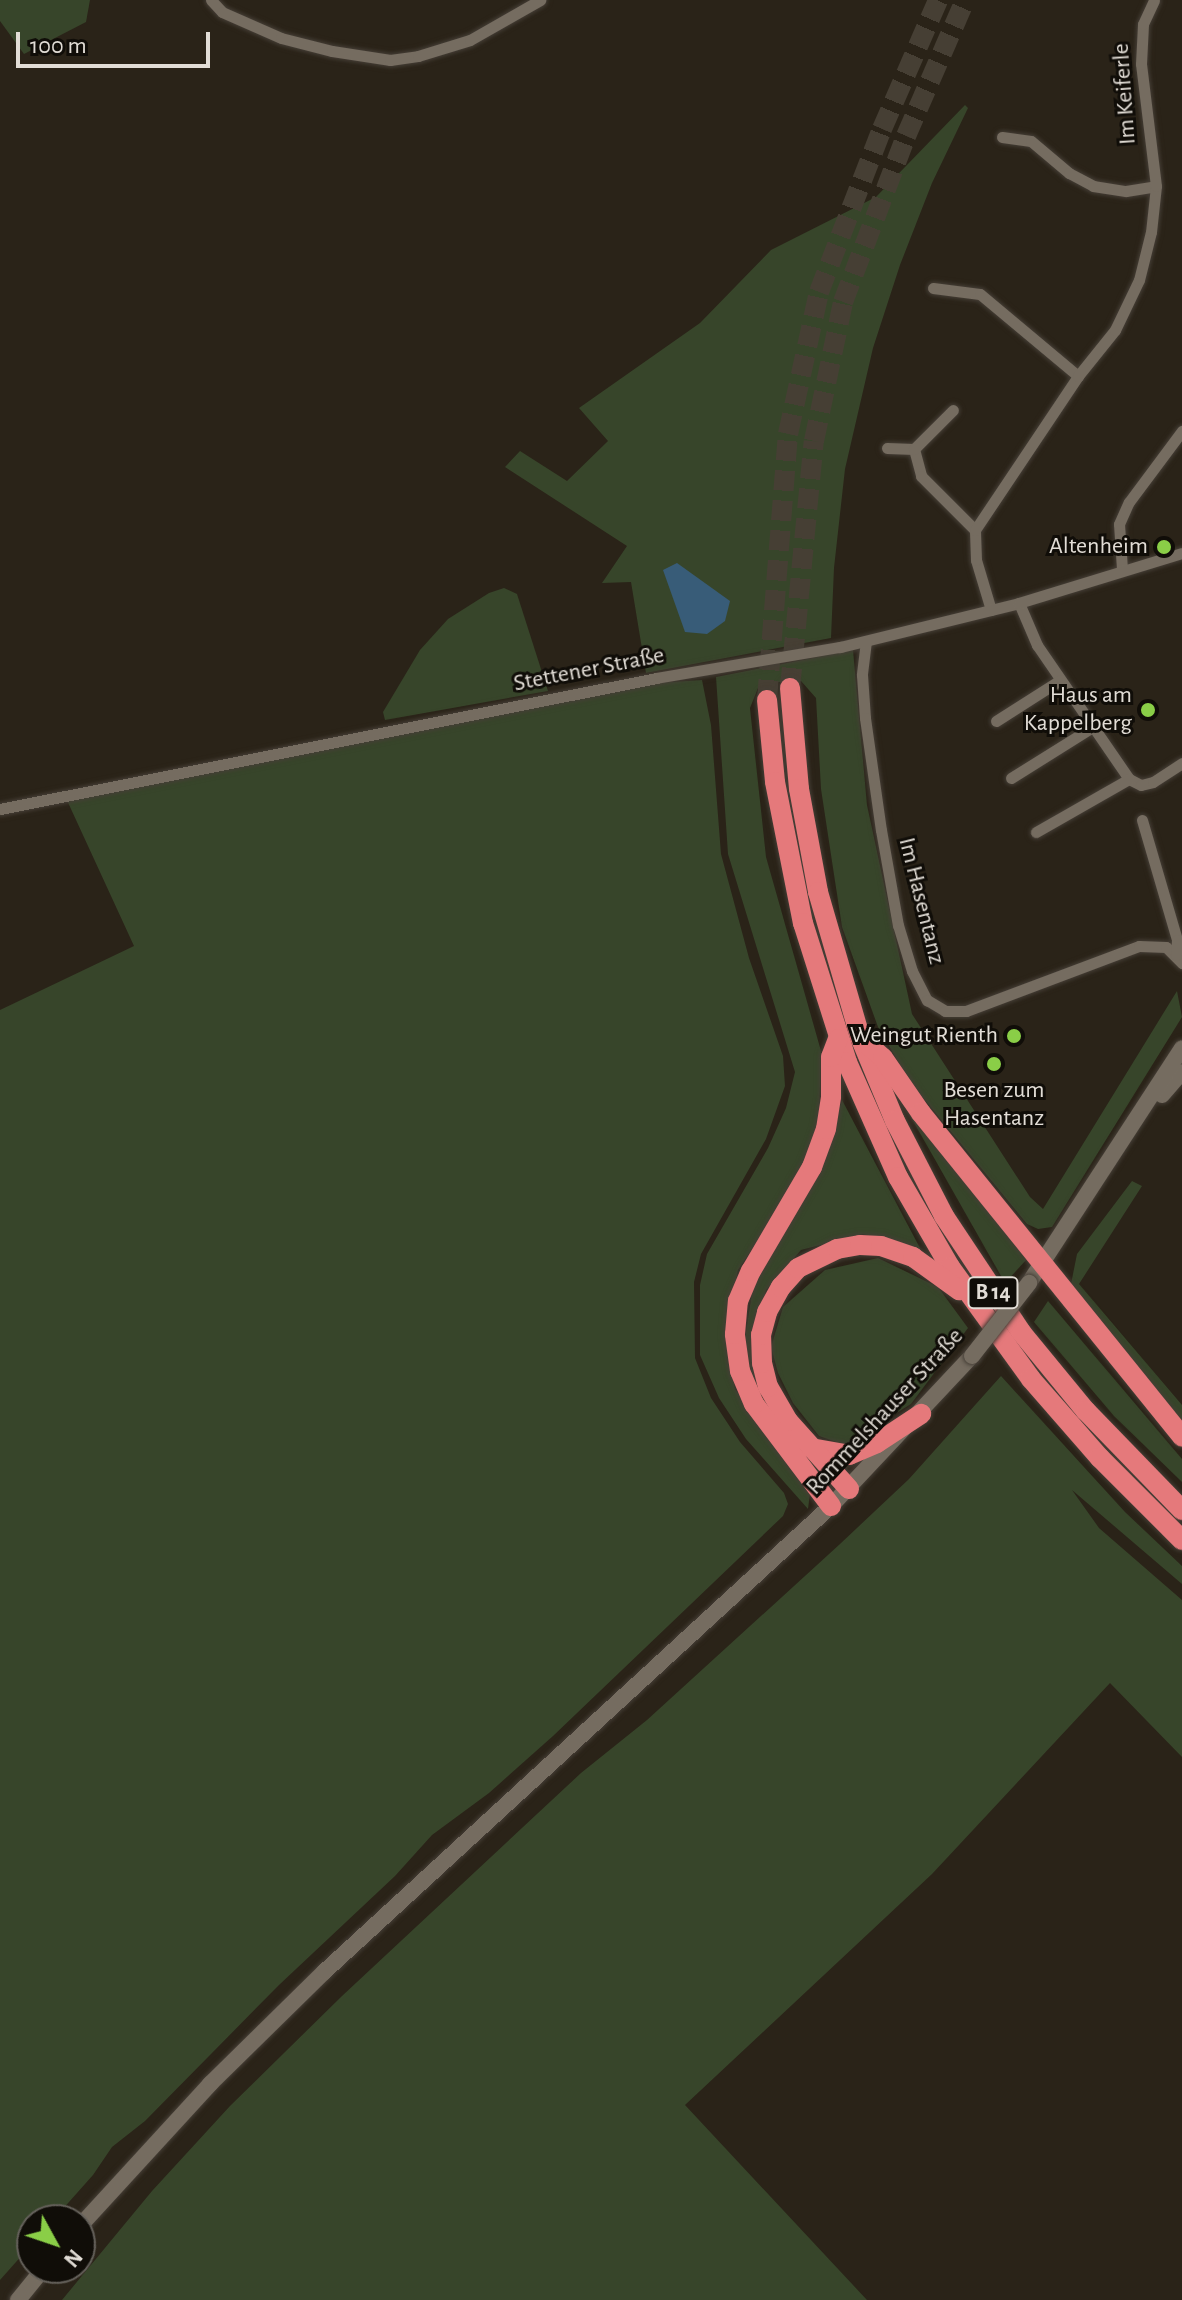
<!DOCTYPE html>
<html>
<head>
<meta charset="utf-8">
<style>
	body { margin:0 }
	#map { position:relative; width:1182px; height:2300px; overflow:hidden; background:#2a2318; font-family:"Alegreya Sans",sans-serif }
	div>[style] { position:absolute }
	.green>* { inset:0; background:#37452a }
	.water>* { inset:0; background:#385c78 }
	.highway-tunnel>* { height:20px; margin-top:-10px; transform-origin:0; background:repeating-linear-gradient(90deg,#463f34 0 20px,transparent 0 30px) }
	.roads { filter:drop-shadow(0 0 2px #453e36) drop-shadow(0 0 2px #453e36) }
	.street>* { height:11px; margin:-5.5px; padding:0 5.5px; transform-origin:5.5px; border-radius:5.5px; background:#756c60 }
	.secondary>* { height:16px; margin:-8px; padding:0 8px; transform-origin:8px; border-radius:8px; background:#756c60 }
	.highway>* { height:20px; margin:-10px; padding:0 10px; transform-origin:10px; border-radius:10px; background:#e5797b }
	.bridges { filter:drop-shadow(0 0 2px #453e36) drop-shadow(0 0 2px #453e36) }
	.secondary-bridge>* { height:16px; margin:-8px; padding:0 8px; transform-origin:8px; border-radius:8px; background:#756c60 }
	.dots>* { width:22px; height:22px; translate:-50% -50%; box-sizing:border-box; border:4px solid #100d08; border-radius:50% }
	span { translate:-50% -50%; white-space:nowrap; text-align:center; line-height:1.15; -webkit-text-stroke:6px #100d08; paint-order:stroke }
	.shield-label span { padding:2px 6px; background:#100d08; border:2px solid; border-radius:6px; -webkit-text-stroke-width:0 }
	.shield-label { font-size:22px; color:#e2ddd6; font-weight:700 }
	.street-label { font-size:24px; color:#e2ddd6 }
	.poi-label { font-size:24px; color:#e2ddd6 }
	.right { translate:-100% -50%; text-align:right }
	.north { position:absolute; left:16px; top:2204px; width:80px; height:80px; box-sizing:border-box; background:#100d08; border:2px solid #64605a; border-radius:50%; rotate:130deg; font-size:22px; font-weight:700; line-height:32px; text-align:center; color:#e2ddd6 }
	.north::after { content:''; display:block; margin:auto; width:28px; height:36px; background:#8ace47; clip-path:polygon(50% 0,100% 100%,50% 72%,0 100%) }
	.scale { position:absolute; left:16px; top:32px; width:194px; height:36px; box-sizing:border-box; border:4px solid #e2ddd6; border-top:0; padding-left:10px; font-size:24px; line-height:28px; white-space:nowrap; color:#e2ddd6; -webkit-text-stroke:6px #100d08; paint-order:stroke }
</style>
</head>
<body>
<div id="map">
	<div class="green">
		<div style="clip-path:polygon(0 0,90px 0,86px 22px,24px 54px,0 21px)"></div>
		<div style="clip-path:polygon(965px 105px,968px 108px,932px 183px,900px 265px,873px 348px,845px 469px,834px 568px,831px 638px,646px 673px,631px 582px,602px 583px,627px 546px,505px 467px,520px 451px,567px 481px,608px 441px,579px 408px,700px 323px,771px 250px,876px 197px)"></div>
		<div style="clip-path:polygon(504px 588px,517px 594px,548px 691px,385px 720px,383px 712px,420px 650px,448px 619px,489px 593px)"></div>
		<div style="clip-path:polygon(853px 650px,867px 805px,912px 1014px,1030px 1197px,1043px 1209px,1177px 991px,1182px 1017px,1052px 1227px,1038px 1229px,1027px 1224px,910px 1082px,878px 1027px,842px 927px,821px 789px,816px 698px,801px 681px,760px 683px,750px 708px,766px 857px,821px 1051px,819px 1121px,798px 1180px,738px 1270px,725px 1337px,735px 1389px,810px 1493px,808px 1509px,746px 1439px,719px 1398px,700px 1355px,700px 1285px,707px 1254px,768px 1148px,786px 1108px,795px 1072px,728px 854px,716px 677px)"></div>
		<div style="clip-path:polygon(702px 680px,711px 725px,721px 854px,749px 958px,783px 1056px,785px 1086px,766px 1139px,701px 1254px,694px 1282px,695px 1358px,711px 1398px,740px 1442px,784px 1493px,788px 1504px,783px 1516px,553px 1736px,489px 1793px,432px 1835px,395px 1876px,279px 1985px,145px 2121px,112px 2147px,93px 2175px,53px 2220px,32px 2220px,32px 2244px,0 2280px,0 1010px,134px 946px,65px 796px,654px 683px)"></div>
		<div style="clip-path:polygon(842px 1100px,921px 1250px,863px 1234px,801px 1250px,766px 1290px,753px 1349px,831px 1486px,777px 1424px,753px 1383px,744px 1345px,753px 1286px,818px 1176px)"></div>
		<div style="clip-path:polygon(908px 1112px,1027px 1259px,1005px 1283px)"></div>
		<div style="clip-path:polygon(1132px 1181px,1142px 1186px,1079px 1284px,1182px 1405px,1182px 1421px,1071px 1284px,1077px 1254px)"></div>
		<div style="clip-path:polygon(878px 1258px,938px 1287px,968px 1328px,911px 1404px,845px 1445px,819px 1436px,793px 1403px,778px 1373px,771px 1347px,783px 1307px,825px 1270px)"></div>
		<div style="clip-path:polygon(1048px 1301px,1182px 1459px,1182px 1482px,1114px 1416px,1034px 1322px)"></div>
		<div style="clip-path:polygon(1001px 1376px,1125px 1512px,1182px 1566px,1182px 1584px,1072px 1490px,1099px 1528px,1182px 1600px,1182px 1757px,1110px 1683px,932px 1874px,685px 2105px,867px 2300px,62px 2300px,152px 2191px,230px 2106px,342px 1996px,581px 1773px,647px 1720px,840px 1544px,909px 1479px)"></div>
	</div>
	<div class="water">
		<div style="clip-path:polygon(677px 563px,730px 601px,725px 621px,707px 634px,685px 632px,663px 570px)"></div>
	</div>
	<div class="highway-tunnel">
		<div style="left:790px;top:688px;width:248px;rotate:-84.5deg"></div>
		<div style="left:814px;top:441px;width:142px;rotate:-78.2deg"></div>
		<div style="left:843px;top:302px;width:178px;rotate:-69.2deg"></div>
		<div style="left:906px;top:136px;width:148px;rotate:-66.5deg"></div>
		<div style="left:767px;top:700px;width:267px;rotate:-85.5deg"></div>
		<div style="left:788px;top:434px;width:145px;rotate:-77.7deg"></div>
		<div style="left:819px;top:292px;width:175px;rotate:-68.9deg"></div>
		<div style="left:882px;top:129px;width:141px;rotate:-66.5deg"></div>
	</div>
	<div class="roads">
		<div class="street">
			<div style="left:211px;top:0;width:16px;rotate:47deg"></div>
			<div style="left:222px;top:12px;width:64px;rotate:23.8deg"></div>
			<div style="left:281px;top:38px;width:53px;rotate:14.3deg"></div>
			<div style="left:332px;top:51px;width:59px;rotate:8.8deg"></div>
			<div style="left:390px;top:60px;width:28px;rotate:-8deg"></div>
			<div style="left:418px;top:56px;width:54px;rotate:-17.1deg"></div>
			<div style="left:470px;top:40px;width:81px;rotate:-29.7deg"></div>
			<div style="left:1002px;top:137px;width:29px;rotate:8deg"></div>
			<div style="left:1031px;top:141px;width:50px;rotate:40.1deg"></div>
			<div style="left:1069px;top:173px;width:27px;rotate:28deg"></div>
			<div style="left:1093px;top:186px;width:33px;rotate:9deg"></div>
			<div style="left:1126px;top:191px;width:30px;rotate:-9deg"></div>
			<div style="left:933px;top:288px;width:47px;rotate:7.3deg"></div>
			<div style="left:980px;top:294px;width:128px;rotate:39.9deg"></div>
			<div style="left:887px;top:448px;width:27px;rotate:2deg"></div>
			<div style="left:914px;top:449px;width:28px;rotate:75deg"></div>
			<div style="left:921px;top:476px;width:76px;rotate:45deg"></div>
			<div style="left:914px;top:449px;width:55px;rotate:-45deg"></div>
			<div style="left:1122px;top:569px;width:45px;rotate:-93.8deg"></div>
			<div style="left:1119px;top:524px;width:24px;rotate:-66deg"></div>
			<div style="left:1129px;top:502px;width:89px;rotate:-53.3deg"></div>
			<div style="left:1019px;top:603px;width:46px;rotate:66.8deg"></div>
			<div style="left:1037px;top:645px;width:163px;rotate:55.5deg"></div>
			<div style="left:1129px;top:779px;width:13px;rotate:27deg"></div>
			<div style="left:1141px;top:785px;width:12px;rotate:-14deg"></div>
			<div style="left:1153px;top:782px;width:35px;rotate:-33deg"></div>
			<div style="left:991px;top:610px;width:52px;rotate:-106.7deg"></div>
			<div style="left:976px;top:560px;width:30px;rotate:-92deg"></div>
			<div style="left:975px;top:530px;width:185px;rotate:-56.2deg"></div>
			<div style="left:1078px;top:376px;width:59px;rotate:-51.2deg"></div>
			<div style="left:1115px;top:330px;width:55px;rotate:-64.4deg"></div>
			<div style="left:1139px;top:280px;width:49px;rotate:-76deg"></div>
			<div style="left:1151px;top:232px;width:46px;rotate:-83.8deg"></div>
			<div style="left:1156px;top:186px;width:123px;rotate:-97deg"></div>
			<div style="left:1141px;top:64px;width:40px;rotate:-87.1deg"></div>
			<div style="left:1143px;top:24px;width:26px;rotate:-65deg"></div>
			<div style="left:866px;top:641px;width:34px;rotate:97deg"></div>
			<div style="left:862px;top:675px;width:43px;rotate:86deg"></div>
			<div style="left:865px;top:718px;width:113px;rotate:81.9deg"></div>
			<div style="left:881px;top:830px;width:97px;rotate:79.9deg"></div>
			<div style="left:898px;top:925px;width:48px;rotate:73.1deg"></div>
			<div style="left:912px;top:971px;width:33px;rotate:63deg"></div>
			<div style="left:927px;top:1000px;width:21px;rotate:31deg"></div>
			<div style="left:945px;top:1011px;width:21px"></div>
			<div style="left:966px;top:1011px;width:185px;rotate:-20.6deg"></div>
			<div style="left:1139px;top:946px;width:27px;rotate:2deg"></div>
			<div style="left:1166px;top:947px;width:23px;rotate:45deg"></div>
			<div style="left:996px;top:721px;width:76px;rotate:-32.6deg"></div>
			<div style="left:1011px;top:778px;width:94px;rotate:-32deg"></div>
			<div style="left:0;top:809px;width:669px;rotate:-11.29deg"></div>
			<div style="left:656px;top:678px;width:187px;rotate:-9.6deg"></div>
			<div style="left:840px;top:647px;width:184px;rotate:-13.8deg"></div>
			<div style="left:1019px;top:603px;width:170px;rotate:-17.1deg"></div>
			<div style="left:1142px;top:820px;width:125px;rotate:73.7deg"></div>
			<div style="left:1177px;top:940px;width:15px;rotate:94deg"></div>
			<div style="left:1036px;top:832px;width:107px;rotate:-29.7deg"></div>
		</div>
		<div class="secondary">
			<div style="left:1162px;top:1095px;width:30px;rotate:-49deg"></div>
			<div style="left:1029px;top:1283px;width:280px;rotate:-56.9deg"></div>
			<div style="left:80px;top:2226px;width:193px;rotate:-47.5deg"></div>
			<div style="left:210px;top:2084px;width:160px;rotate:-44.5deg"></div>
			<div style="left:324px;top:1972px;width:689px;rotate:-42.59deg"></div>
			<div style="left:831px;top:1506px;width:206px;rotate:-46.8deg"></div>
			<div style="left:18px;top:2300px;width:41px;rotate:-50.9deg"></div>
		</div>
		<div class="highway">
			<div style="left:790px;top:688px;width:101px;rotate:84.9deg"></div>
			<div style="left:799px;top:789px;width:105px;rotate:79.5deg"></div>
			<div style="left:818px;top:892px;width:151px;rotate:73.8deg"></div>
			<div style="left:860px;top:1037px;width:91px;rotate:67.4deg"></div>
			<div style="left:895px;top:1121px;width:107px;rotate:62.7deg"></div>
			<div style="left:944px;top:1216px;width:139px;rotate:56.4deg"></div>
			<div style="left:1021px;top:1332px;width:102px;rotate:50.6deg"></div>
			<div style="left:1086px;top:1411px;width:138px;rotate:45.9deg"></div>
			<div style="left:767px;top:700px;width:82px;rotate:84.4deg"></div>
			<div style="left:775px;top:782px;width:144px;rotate:78.8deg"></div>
			<div style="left:803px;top:923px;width:146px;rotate:72.4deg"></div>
			<div style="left:847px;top:1062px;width:126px;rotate:66.1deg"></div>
			<div style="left:898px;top:1177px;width:104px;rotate:60deg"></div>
			<div style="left:950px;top:1267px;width:138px;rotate:54.1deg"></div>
			<div style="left:1031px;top:1379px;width:105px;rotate:48.9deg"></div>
			<div style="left:1100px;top:1458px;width:116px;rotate:45deg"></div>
			<div style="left:867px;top:1044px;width:21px;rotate:41deg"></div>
			<div style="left:883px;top:1058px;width:67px;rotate:55.4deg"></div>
			<div style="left:921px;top:1113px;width:416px;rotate:51.1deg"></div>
			<div style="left:811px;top:1448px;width:39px;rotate:10deg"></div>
			<div style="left:849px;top:1455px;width:30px;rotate:-23deg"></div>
			<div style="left:877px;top:1443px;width:53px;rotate:-33.4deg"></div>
			<div style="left:849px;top:1489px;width:91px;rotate:-131.9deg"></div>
			<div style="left:788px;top:1421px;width:39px;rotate:-120deg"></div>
			<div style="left:768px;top:1387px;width:25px;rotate:-104deg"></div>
			<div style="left:762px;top:1363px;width:28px;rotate:-92deg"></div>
			<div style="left:761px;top:1335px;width:24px;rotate:-75deg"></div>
			<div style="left:767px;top:1312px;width:29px;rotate:-61deg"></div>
			<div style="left:781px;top:1287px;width:25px;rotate:-48deg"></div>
			<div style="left:798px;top:1268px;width:43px;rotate:-26deg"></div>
			<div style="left:837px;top:1249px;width:23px;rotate:-10deg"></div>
			<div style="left:860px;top:1245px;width:21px;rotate:3deg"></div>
			<div style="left:881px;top:1246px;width:34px;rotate:19deg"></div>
			<div style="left:913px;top:1257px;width:57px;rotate:35.7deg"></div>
			<div style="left:831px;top:1506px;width:128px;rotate:-127deg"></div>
			<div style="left:754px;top:1404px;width:36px;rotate:-113deg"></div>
			<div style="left:740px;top:1371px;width:37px;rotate:-98deg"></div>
			<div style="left:735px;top:1334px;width:33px;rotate:-85deg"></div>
			<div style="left:738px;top:1301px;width:33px;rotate:-67deg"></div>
			<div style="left:751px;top:1271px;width:121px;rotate:-59.6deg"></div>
			<div style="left:812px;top:1167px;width:40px;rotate:-69.8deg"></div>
			<div style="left:826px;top:1129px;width:33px;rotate:-81deg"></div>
			<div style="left:831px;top:1096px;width:39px;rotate:-90deg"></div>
			<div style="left:831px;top:1057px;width:19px;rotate:-69deg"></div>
		</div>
	</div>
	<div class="bridges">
		<div class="secondary-bridge">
			<div style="left:972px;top:1356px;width:93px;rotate:-52deg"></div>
		</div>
	</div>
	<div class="dots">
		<div style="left:1164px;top:547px;background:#8ace47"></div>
		<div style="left:1148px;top:710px;background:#8ace47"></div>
		<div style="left:1014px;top:1036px;background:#8ace47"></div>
		<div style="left:994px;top:1064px;background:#8ace47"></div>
	</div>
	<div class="shield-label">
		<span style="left:993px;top:1293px">B 14</span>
	</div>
	<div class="street-label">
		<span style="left:1125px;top:94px;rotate:-94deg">Im Keiferle</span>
		<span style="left:589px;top:670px;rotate:-11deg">Stettener Straße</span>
		<span style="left:921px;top:901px;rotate:76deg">Im Hasentanz</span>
		<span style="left:885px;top:1412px;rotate:-47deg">Rommelshauser Straße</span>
	</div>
	<div class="poi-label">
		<span class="right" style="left:1148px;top:547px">Altenheim</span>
		<span class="right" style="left:1132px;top:710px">Haus am<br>Kappelberg</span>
		<span class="right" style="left:998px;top:1036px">Weingut Rienth</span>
		<span style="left:994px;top:1105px">Besen zum<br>Hasentanz</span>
	</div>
	<div class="north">N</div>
	<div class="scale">100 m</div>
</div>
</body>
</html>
